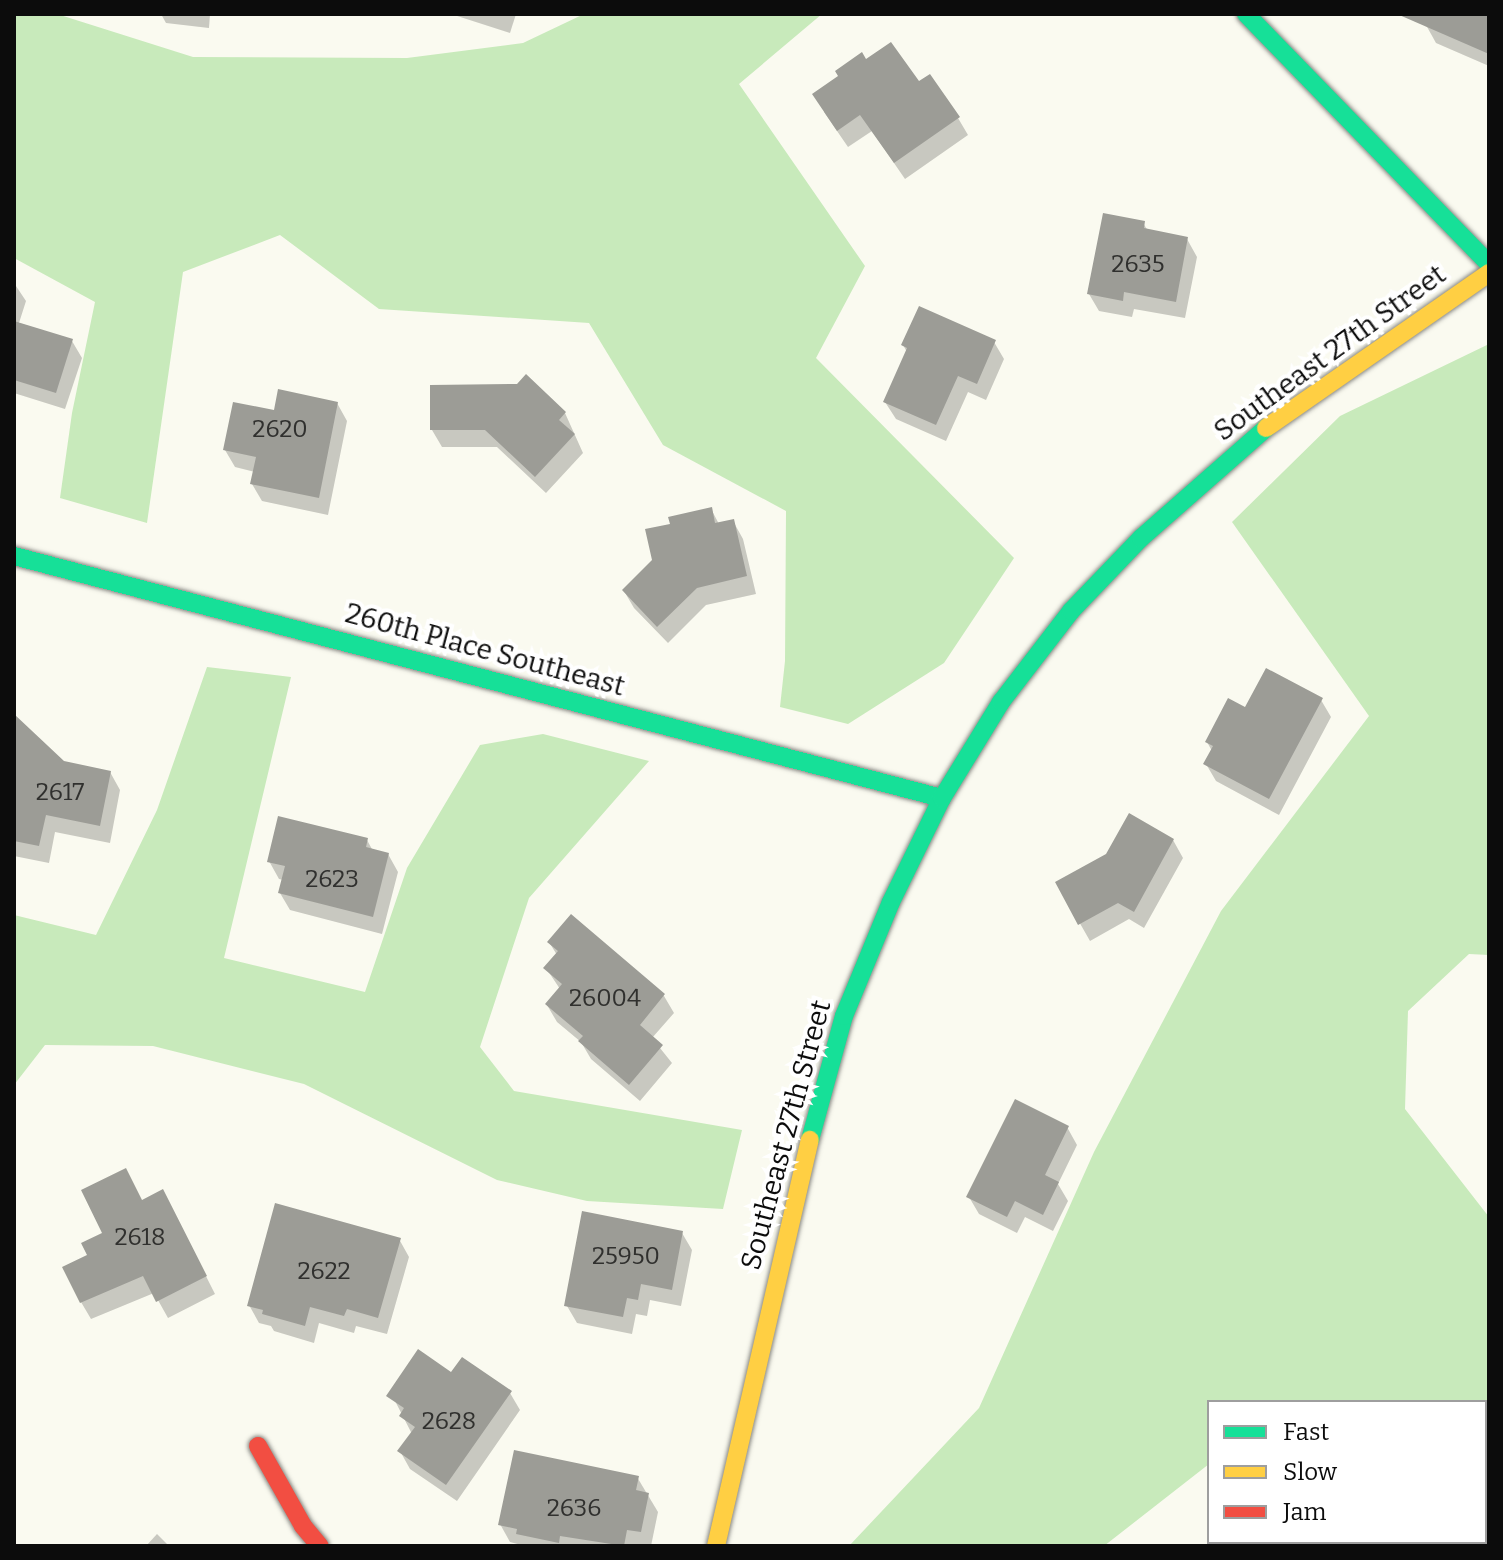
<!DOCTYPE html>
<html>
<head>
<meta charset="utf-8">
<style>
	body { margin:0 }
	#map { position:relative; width:1503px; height:1560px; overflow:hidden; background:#fafaf0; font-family:Bitter,serif }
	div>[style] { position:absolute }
	.forest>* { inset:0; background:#c8eabb }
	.shadow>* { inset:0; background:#0003 }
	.building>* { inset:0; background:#9c9c96 }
	.roads { filter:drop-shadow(0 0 2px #8a8a85) drop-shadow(0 0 2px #8a8a85) }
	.fast>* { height:18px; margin:-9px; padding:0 9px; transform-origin:9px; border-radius:9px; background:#16e098 }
	.slow>* { height:18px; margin:-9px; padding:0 9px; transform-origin:9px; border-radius:9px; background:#ffcf43 }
	.jam>* { height:18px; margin:-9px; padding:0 9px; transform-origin:9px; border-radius:9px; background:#f24e42 }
	span { translate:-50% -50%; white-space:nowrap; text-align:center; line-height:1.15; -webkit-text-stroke:8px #fff; paint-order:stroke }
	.number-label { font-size:24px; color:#30302e }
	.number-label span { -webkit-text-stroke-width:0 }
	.street-label { font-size:28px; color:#0c0c0c }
	.frame { position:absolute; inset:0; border:16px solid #0c0c0c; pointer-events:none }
	.legend { position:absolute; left:1207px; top:1400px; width:280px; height:144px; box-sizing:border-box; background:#fff; border:2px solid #9e9e9e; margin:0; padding:10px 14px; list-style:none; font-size:24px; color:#0c0c0c }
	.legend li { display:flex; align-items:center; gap:16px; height:40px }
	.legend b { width:40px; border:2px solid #9e9e9e }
</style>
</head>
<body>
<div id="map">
	<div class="forest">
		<div style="clip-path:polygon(14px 14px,57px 14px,193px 57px,407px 58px,523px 43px,584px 14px,822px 14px,739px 84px,865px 266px,816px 358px,1014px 558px,944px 663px,848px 724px,780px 707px,785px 661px,786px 511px,663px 445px,589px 323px,379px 309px,280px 235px,183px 272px,147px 523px,60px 498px,72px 413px,95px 302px,14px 258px)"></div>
		<div style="clip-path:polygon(1489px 344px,1489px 955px,1469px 954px,1408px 1011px,1405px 1109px,1489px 1217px,1489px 1447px,1485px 1446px,1485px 1402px,1209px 1402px,1209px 1464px,1104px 1546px,849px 1546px,979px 1408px,1094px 1152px,1221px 911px,1369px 716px,1232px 522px,1340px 416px)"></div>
		<div style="clip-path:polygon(207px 667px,291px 677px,224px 958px,365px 992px,407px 868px,480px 745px,543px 734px,649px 761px,529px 898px,480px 1047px,514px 1091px,742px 1130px,723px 1209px,587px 1201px,497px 1180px,304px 1084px,153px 1046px,45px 1045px,14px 1085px,14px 915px,96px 935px,157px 810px)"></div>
	</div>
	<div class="shadow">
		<div style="clip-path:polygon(161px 14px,210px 14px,209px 28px,166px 23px)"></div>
		<div style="clip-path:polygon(451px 14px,516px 14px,510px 33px)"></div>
		<div style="clip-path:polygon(1430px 14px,1489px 14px,1489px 66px,1436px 43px,1426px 25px)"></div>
		<div style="clip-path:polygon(866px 62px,918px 84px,958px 118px,968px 135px,905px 179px,872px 131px,848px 147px,824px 112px)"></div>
		<div style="clip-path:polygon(1143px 223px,1148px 231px,1187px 239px,1197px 257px,1185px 318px,1134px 309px,1132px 317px,1099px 311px,1089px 294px)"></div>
		<div style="clip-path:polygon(14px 283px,26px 301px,19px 323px,72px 341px,82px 358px,65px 409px,14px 393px)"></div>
		<div style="clip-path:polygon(994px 342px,1004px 359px,986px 400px,968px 392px,946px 441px,896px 419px,885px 402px,907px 352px,903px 345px)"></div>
		<div style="clip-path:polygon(337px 403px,347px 421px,328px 515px,262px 501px,252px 484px,255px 472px,235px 467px,225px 450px,275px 412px)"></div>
		<div style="clip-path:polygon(565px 413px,583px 453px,546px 493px,497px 447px,442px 447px,432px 430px)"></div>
		<div style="clip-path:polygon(711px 509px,719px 524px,733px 521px,743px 539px,756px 594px,706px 605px,668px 643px,634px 608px,624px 591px,654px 561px,672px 525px)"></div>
		<div style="clip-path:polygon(1321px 700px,1331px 717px,1279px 815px,1216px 781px,1206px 764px,1212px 751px,1207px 742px,1246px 710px)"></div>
		<div style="clip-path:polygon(14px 735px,63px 763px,110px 772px,120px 790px,110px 843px,55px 832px,49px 863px,14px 856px)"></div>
		<div style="clip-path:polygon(367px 840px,373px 851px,388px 854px,398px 872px,382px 934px,290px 910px,280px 893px,284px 880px,279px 879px,269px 861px)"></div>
		<div style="clip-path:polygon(1173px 840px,1183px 858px,1144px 928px,1129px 919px,1090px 941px,1057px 883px)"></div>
		<div style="clip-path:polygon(571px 917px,664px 996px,674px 1013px,652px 1038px,672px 1063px,640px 1101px,591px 1059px,581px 1042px,557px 1022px,547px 1005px,560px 989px,546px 968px,557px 955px,549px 942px)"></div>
		<div style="clip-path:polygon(1067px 1127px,1077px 1145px,1058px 1184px,1068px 1201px,1053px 1231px,1025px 1217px,1017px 1233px,979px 1214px,969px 1197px)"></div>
		<div style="clip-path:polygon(142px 1202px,172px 1209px,215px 1294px,168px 1318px,154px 1293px,91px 1319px,81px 1302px,90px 1256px,105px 1233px)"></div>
		<div style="clip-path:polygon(682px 1233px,692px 1250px,681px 1306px,650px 1300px,647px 1316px,636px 1314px,632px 1334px,577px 1323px,567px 1306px)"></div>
		<div style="clip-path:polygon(399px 1239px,409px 1257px,387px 1334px,356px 1326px,354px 1333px,319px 1323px,314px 1343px,274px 1331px,271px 1326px,259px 1323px,249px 1305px)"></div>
		<div style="clip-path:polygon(452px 1375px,510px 1393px,520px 1410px,457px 1501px,410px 1469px,400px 1451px,412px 1434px,394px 1399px)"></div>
		<div style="clip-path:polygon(637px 1477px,658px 1512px,651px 1546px,525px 1546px,510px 1542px,500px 1524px)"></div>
		<div style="clip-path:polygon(157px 1534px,169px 1546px,146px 1546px)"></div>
		<div style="clip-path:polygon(1226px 1542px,1338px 1542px,1339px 1546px,1216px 1546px)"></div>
	</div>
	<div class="building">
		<div style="clip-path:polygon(1397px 14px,1489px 14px,1489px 54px)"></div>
		<div style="clip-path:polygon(891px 42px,919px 81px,930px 74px,960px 117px,894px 163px,860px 115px,837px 131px,812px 94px,838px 76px,835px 71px,862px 52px,866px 59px)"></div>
		<div style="clip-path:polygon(1103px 213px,1145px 221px,1144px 228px,1188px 237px,1176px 302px,1124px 292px,1123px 301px,1087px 294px)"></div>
		<div style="clip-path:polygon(919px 306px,996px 340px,977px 384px,958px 376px,936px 425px,883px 402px,907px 348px,901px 345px)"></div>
		<div style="clip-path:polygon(14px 321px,73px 339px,56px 393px,14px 380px)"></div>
		<div style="clip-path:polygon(526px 374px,566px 412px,559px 420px,575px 434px,535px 477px,485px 430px,430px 430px,430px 385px,517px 384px)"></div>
		<div style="clip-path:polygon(278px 389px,338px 402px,319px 498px,250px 484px,256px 457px,223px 450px,233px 402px,274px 410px)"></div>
		<div style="clip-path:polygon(712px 507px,715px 523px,734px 519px,747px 576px,697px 588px,657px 627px,622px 590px,652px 560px,645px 529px,670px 524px,668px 517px)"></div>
		<div style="clip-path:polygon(1266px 668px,1323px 698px,1269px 799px,1203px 764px,1213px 746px,1205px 742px,1228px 698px,1245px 707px)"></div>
		<div style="clip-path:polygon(14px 714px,64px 761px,111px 771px,100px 826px,46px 815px,39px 846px,14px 841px)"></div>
		<div style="clip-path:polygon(1129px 813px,1174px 839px,1134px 912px,1118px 903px,1078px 925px,1055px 882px,1106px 854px)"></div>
		<div style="clip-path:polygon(278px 816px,368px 838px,366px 847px,389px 853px,373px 917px,278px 893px,285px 866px,267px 862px)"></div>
		<div style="clip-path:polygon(571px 914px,665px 994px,640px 1025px,663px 1045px,629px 1085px,578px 1041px,583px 1036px,545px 1004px,562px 984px,543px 968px,558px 951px,547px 942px)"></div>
		<div style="clip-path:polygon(1015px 1099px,1069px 1126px,1045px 1175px,1059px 1182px,1043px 1215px,1015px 1201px,1007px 1217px,966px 1197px)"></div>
		<div style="clip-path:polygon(126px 1168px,142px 1200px,163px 1189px,207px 1276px,156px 1302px,143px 1276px,80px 1303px,62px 1267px,87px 1255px,81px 1243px,102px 1233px,81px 1190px)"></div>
		<div style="clip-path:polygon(275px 1203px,401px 1238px,378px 1318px,347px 1309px,344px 1316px,310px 1307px,305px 1326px,262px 1314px,263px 1310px,247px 1306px)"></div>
		<div style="clip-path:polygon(582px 1211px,683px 1231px,672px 1290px,641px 1284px,638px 1300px,627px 1298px,623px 1317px,564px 1306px)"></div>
		<div style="clip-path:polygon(418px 1349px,451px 1372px,462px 1357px,512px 1391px,446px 1485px,397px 1451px,415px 1427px,399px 1416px,404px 1408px,386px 1396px)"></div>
		<div style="clip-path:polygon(514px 1450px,639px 1476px,636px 1490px,649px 1493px,641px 1532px,627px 1530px,624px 1546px,560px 1536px,559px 1543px,516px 1534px,517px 1529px,498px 1525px)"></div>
	</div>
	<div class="roads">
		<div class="fast">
			<div style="left:1246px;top:14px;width:349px;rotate:45.8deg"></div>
			<div style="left:14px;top:556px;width:959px;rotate:14.62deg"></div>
			<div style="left:810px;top:1140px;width:129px;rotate:-74.7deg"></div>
			<div style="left:844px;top:1016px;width:123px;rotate:-67.6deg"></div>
			<div style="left:891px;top:902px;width:116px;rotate:-63.9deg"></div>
			<div style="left:942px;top:798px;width:113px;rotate:-58.4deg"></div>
			<div style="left:1001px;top:702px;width:115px;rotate:-52.4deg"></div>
			<div style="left:1071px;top:611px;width:101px;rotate:-46.2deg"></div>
			<div style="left:1141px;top:538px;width:167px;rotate:-41.3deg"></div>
		</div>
		<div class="slow">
			<div style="left:1266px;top:428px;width:272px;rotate:-34.8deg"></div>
			<div style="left:716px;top:1546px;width:417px;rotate:-77deg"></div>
		</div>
		<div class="jam">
			<div style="left:258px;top:1446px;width:92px;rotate:60.6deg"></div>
			<div style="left:303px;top:1526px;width:26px;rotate:50deg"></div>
		</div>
	</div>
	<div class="number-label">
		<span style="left:1138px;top:265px">2635</span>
		<span style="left:280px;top:430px">2620</span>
		<span style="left:60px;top:793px">2617</span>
		<span style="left:332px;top:880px">2623</span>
		<span style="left:605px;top:999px">26004</span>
		<span style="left:140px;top:1238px">2618</span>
		<span style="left:626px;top:1257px">25950</span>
		<span style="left:324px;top:1272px">2622</span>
		<span style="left:449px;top:1422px">2628</span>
		<span style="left:574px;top:1509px">2636</span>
	</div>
	<div class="street-label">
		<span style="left:1330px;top:353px;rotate:-36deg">Southeast 27th Street</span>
		<span style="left:485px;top:650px;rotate:15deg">260th Place Southeast</span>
		<span style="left:786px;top:1135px;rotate:-75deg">Southeast 27th Street</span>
	</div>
	<div class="frame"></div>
	<ul class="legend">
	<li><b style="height:10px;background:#16e098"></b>Fast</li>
	<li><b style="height:10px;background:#ffcf43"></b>Slow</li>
	<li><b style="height:10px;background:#f24e42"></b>Jam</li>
	</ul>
</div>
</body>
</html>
